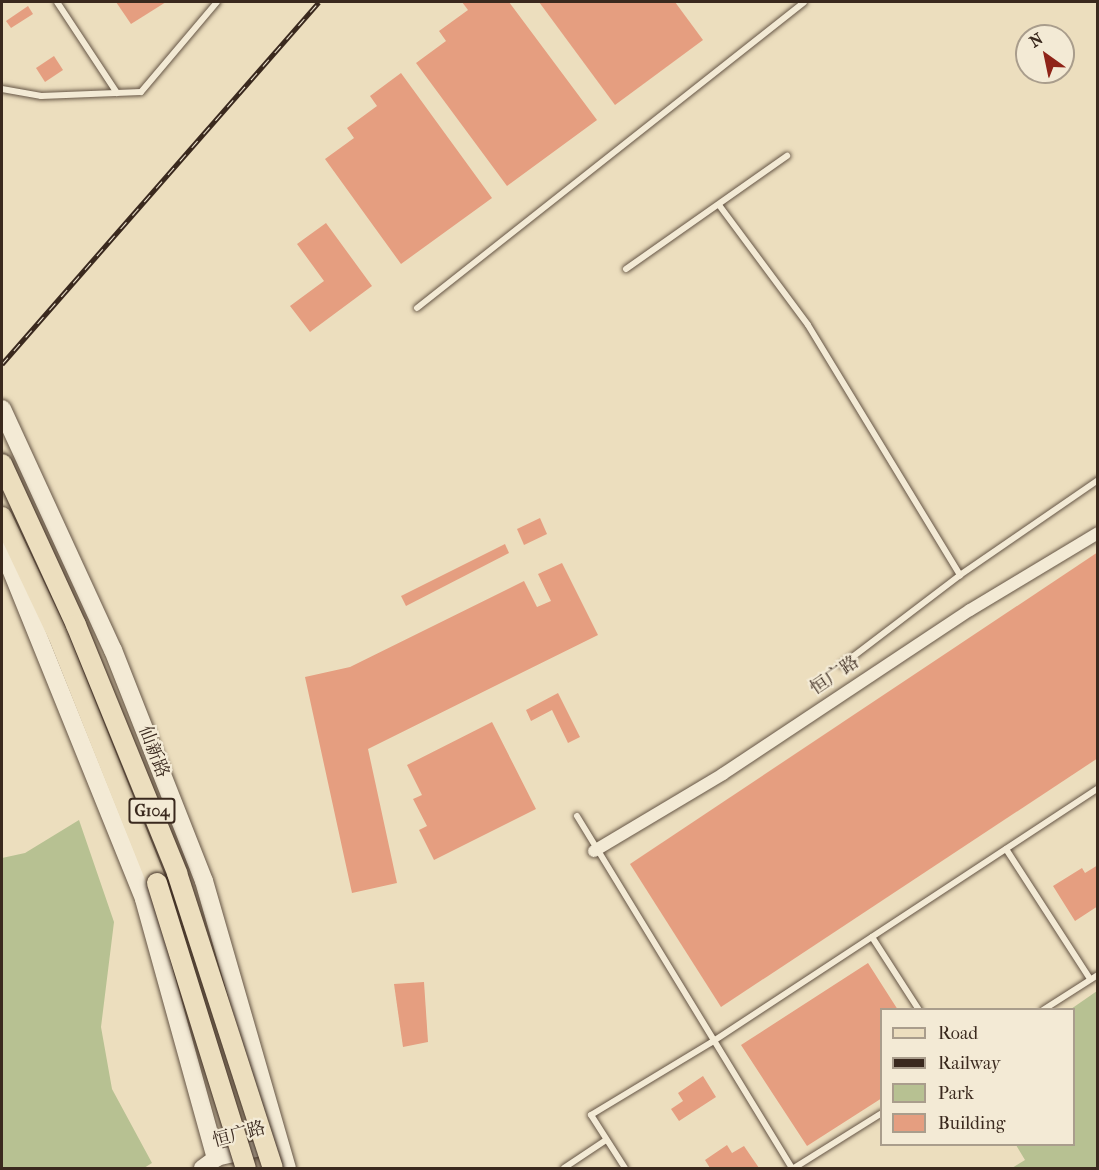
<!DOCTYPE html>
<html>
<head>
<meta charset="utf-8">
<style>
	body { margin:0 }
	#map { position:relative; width:1099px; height:1170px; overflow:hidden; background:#ecdebe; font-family:"IM FELL French Canon","Noto Serif SC",serif }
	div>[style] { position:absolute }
	.green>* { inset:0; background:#b7c192 }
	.building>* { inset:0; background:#e59e80 }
	.roads { filter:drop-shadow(0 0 2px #665646) drop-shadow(0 0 2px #665646) }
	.service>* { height:6px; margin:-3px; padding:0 3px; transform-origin:3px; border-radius:3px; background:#f3ead5 }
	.minor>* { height:12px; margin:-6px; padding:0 6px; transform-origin:6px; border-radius:6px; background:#f3ead5 }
	.tertiary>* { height:16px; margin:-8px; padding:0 8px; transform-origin:8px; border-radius:8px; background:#f3ead5 }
	.secondary>* { height:18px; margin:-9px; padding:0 9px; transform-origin:9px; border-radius:9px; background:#f3ead5 }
	.primary>* { height:20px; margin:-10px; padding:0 10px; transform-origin:10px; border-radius:10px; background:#ecdebe }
	.rail>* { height:5px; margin-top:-2.5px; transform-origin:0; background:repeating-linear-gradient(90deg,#f3ead5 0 9px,#3a291e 0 18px); box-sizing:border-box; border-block:2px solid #3a291e }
	.bridges { filter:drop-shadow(0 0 2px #3a291e) drop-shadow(0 0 2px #3a291e) }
	.primary-bridge>* { height:20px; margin:-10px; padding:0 10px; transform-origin:10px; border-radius:10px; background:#ecdebe }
	span { translate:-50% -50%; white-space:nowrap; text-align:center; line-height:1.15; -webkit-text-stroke:4.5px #f3ead5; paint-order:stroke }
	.shield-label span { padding:2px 4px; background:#f3ead5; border:2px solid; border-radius:4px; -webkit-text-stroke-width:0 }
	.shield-label { font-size:16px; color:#3a291e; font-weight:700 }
	.street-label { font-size:18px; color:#3a291e }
	.frame { position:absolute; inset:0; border:3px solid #3a291e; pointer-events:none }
	.legend { position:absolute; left:880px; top:1008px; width:195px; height:138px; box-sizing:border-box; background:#f3ead5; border:2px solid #a99d8c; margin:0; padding:8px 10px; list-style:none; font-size:18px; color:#3a291e }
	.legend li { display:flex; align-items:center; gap:12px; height:30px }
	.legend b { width:30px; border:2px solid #a99d8c }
	.north { position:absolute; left:1015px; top:24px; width:60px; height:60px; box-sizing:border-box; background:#f3ead5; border:2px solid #a99d8c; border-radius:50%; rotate:327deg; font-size:16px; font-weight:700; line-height:24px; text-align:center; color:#3a291e }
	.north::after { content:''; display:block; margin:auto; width:21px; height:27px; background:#8f2418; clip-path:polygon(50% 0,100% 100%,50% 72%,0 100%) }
</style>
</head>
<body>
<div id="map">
	<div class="green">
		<div style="clip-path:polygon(79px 820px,114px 922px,101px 1027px,112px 1089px,152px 1163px,144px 1168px,2px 1168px,2px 858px,25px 853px)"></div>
		<div style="clip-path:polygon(1097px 991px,1097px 1168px,1012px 1168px,1025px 1160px,1016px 1145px,1074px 1144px,1071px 1009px)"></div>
	</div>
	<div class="building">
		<div style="clip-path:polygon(116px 2px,166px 2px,131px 24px)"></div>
		<div style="clip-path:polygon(462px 2px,509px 2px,597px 120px,507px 186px,416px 63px,446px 41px,439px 31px,468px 10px)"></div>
		<div style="clip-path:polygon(539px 2px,675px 2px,703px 40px,615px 105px)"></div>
		<div style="clip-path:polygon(28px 6px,33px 14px,11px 28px,6px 21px)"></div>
		<div style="clip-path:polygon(54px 56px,63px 70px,45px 82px,36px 68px)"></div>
		<div style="clip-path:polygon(401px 73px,492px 198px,401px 264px,325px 159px,354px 138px,347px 128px,377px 106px,370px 96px)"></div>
		<div style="clip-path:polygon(326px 223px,372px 286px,310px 332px,290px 306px,324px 281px,297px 244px)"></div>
		<div style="clip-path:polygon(540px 518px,547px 534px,524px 545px,517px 529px)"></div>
		<div style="clip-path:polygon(505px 544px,509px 553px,406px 606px,401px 596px)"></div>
		<div style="clip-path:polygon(1098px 552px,1098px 758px,721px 1007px,630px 864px)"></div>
		<div style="clip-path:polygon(562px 563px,598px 635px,368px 749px,397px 883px,352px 893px,305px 677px,350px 667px,524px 581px,537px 607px,551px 601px,538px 574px)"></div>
		<div style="clip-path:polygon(558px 693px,580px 737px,568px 743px,552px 710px,531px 721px,526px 710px)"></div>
		<div style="clip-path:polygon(492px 722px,536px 809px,434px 860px,419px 830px,427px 826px,413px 799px,422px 795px,407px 765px)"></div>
		<div style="clip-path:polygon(1098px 865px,1098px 906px,1075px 921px,1053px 886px,1082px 868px,1085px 873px)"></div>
		<div style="clip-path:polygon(868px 963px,898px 1010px,882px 1010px,882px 1098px,807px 1146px,741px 1045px)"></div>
		<div style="clip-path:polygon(424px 982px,428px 1042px,403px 1047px,394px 984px)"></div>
		<div style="clip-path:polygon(703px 1076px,716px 1097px,679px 1121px,671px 1109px,683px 1101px,678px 1093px)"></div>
		<div style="clip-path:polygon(727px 1145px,732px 1153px,744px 1146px,759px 1168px,710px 1168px,705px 1160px)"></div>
	</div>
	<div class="roads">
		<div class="service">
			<div style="left:57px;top:2px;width:109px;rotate:56.6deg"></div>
			<div style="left:2px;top:89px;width:40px;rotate:10deg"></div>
			<div style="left:41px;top:96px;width:100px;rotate:-2.3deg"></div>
			<div style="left:141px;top:92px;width:118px;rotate:-49.8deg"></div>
			<div style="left:719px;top:205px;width:149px;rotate:53.4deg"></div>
			<div style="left:808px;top:325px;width:293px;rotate:58.7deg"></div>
			<div style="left:626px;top:269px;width:197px;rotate:-35.1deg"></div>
			<div style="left:417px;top:308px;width:493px;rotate:-38.3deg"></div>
			<div style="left:842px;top:665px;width:148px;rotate:-37.3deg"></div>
			<div style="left:960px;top:575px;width:168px;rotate:-34.5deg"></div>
			<div style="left:577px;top:816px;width:412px;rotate:58.6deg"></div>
			<div style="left:1006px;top:849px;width:155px;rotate:57.1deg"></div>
			<div style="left:872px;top:937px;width:87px;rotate:57.2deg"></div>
			<div style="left:1043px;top:1010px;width:65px;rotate:-32.5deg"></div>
			<div style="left:564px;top:1168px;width:50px;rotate:-33.7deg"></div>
			<div style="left:625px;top:1168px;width:63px;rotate:-122.7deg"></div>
			<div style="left:591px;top:1115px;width:141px;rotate:-31.1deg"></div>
			<div style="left:712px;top:1042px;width:462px;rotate:-33.3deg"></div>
			<div style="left:794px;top:1168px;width:104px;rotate:-32deg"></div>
		</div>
		<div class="minor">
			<div style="left:594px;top:851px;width:150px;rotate:-30.8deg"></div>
			<div style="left:723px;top:774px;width:296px;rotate:-33.6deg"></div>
			<div style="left:970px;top:610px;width:149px;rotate:-31deg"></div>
		</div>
		<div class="tertiary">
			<div style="left:202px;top:1168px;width:17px;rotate:-36deg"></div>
			<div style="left:216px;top:1158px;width:64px;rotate:-12.7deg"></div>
		</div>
		<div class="secondary">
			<div style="left:2px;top:409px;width:265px;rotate:65.3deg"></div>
			<div style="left:113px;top:650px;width:248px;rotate:68.5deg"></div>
			<div style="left:204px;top:881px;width:299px;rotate:73.9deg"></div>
			<div style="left:2px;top:547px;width:380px;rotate:68deg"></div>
			<div style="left:144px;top:899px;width:269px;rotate:74.5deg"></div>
		</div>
		<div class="primary">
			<div style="left:2px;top:517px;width:131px;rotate:64.6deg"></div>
			<div style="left:58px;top:635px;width:267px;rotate:68.2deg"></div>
		</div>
	</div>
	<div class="rail">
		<div style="left:2px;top:364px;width:481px;rotate:-48.8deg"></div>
	</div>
	<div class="bridges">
		<div class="primary-bridge">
			<div style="left:2px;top:464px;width:177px;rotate:65.3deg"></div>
			<div style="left:76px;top:625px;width:268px;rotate:67.8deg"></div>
			<div style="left:177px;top:873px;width:310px;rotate:72deg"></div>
			<div style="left:157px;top:883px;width:299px;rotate:72.7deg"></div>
		</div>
	</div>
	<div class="shield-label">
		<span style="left:152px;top:811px">G104</span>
	</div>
	<div class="street-label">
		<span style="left:835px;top:676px;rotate:-34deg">恒广路</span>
		<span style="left:153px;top:752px;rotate:69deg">仙新路</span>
		<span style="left:239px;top:1135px;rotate:-15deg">恒广路</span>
	</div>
	<div class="frame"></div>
	<ul class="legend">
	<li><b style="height:8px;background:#ecdebe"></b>Road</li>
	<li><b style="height:8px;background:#3a291e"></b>Railway</li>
	<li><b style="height:16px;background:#b7c192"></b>Park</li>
	<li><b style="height:16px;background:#e59e80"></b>Building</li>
	</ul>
	<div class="north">N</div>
</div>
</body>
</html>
